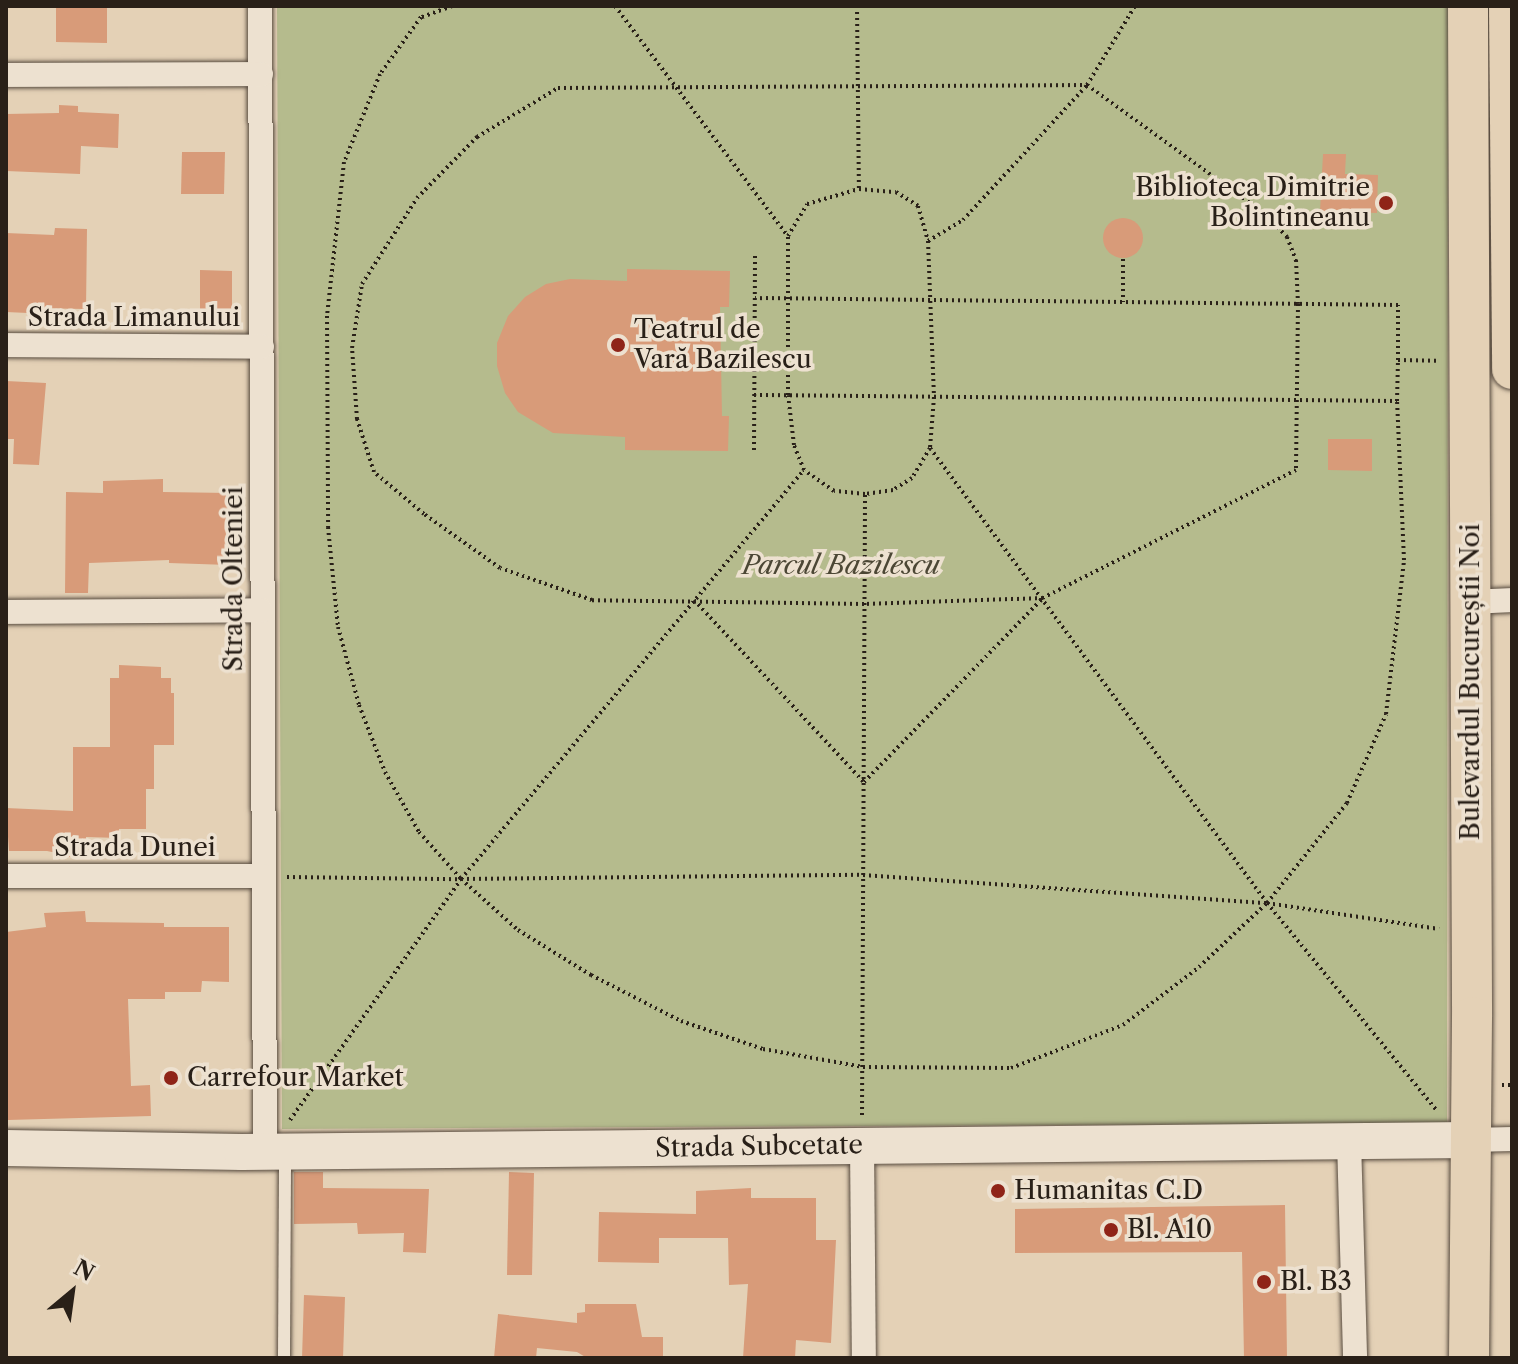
<!DOCTYPE html>
<html>
<head>
<meta charset="utf-8">
<style>
	body { margin:0 }
	#map { position:relative; width:1518px; height:1364px; overflow:hidden; background:#e4d1b6; font-family:"Libre Caslon Text",serif }
	div>[style] { position:absolute }
	.green>* { inset:0; background:#b5bb8d }
	.building>* { inset:0; background:#d89b79 }
	.round { border-radius:50% }
	.path>* { height:4px; margin-top:-2px; transform-origin:0; background:repeating-linear-gradient(90deg,#292018 0 2px,transparent 0 6px) }
	.roads { filter:drop-shadow(0 0 2px #584c40) drop-shadow(0 0 2px #584c40) }
	.lane>* { height:12px; margin:-6px; padding:0 6px; transform-origin:6px; border-radius:6px; background:#ede1d0 }
	.street>* { height:24px; margin:-12px; padding:0 12px; transform-origin:12px; border-radius:12px; background:#ede1d0 }
	.secondary>* { height:36px; margin:-18px; padding:0 18px; transform-origin:18px; border-radius:18px; background:#ede1d0 }
	.primary>* { height:40px; margin:-20px; padding:0 20px; transform-origin:20px; border-radius:20px; background:#e4d1b6 }
	.dots>* { width:22px; height:22px; translate:-50% -50%; box-sizing:border-box; border:4px solid #ede1d0; border-radius:50% }
	span { translate:-50% -50%; white-space:nowrap; text-align:center; line-height:1.15; -webkit-text-stroke:7px #ede1d0; paint-order:stroke }
	.poi-label { font-size:26px; color:#292018 }
	.right { translate:-100% -50%; text-align:right }
	.left { translate:0 -50%; text-align:left }
	.street-label { font-size:26px; color:#292018 }
	.park-label { font-size:26px; color:#4c4735; font-style:italic }
	.frame { position:absolute; inset:0; border:8px solid #292018; pointer-events:none }
	.north { position:absolute; left:32px; top:1252px; width:80px; height:80px; -webkit-text-stroke:6px #ede1d0; paint-order:stroke; rotate:29deg; font-size:22px; font-weight:700; line-height:32px; text-align:center; color:#292018 }
	.north::after { content:''; display:block; margin:auto; width:28px; height:36px; background:#292018; clip-path:polygon(50% 0,100% 100%,50% 72%,0 100%) }
</style>
</head>
<body>
<div id="map">
	<div class="green">
		<div style="clip-path:polygon(277px 6px,1448px 6px,1447px 1123px,282px 1129px)"></div>
	</div>
	<div class="building">
		<div style="clip-path:polygon(56px 6px,107px 6px,107px 43px,56px 42px)"></div>
		<div style="clip-path:polygon(59px 105px,78px 106px,78px 112px,119px 114px,118px 148px,81px 146px,80px 174px,6px 171px,6px 114px,59px 113px)"></div>
		<div style="clip-path:polygon(182px 152px,225px 152px,224px 194px,181px 194px)"></div>
		<div style="clip-path:polygon(1323px 154px,1346px 154px,1345px 174px,1378px 175px,1377px 213px,1320px 211px)"></div>
		<div class="round" style="left:1103px;top:218px;width:40px;height:40px"></div>
		<div style="clip-path:polygon(55px 228px,87px 229px,86px 309px,28px 308px,28px 313px,6px 312px,6px 233px,54px 235px)"></div>
		<div style="clip-path:polygon(627px 269px,730px 271px,729px 307px,720px 307px,722px 416px,729px 416px,728px 451px,625px 450px,625px 437px,553px 433px,518px 412px,505px 393px,497px 366px,497px 343px,508px 316px,525px 297px,546px 284px,570px 279px,627px 281px)"></div>
		<div style="clip-path:polygon(200px 270px,232px 271px,232px 312px,200px 311px)"></div>
		<div style="clip-path:polygon(6px 381px,46px 383px,39px 465px,13px 464px,14px 439px,6px 439px)"></div>
		<div style="clip-path:polygon(1328px 439px,1372px 439px,1372px 471px,1328px 470px)"></div>
		<div style="clip-path:polygon(163px 479px,163px 492px,229px 493px,229px 565px,169px 563px,169px 560px,89px 563px,88px 593px,65px 593px,66px 492px,103px 493px,103px 481px)"></div>
		<div style="clip-path:polygon(119px 665px,161px 667px,161px 678px,171px 678px,171px 693px,174px 693px,174px 745px,154px 745px,154px 789px,146px 789px,146px 829px,119px 829px,119px 838px,86px 837px,86px 857px,62px 857px,62px 854px,47px 851px,9px 851px,6px 808px,73px 811px,73px 747px,110px 747px,110px 678px,119px 678px)"></div>
		<div style="clip-path:polygon(85px 911px,86px 922px,164px 923px,164px 927px,229px 927px,229px 982px,202px 981px,201px 992px,165px 992px,165px 999px,128px 999px,131px 1086px,150px 1085px,151px 1116px,8px 1120px,6px 932px,46px 927px,44px 913px)"></div>
		<div style="clip-path:polygon(294px 1172px,323px 1172px,323px 1188px,429px 1189px,426px 1253px,403px 1252px,404px 1233px,358px 1234px,357px 1223px,294px 1224px)"></div>
		<div style="clip-path:polygon(509px 1172px,534px 1173px,532px 1275px,507px 1275px)"></div>
		<div style="clip-path:polygon(751px 1188px,751px 1198px,816px 1198px,816px 1240px,836px 1240px,831px 1343px,796px 1340px,795px 1358px,743px 1358px,748px 1284px,729px 1285px,728px 1238px,659px 1238px,659px 1263px,598px 1262px,599px 1212px,696px 1214px,696px 1191px)"></div>
		<div style="clip-path:polygon(1285px 1205px,1287px 1358px,1244px 1358px,1242px 1252px,1015px 1253px,1015px 1209px)"></div>
		<div style="clip-path:polygon(304px 1295px,345px 1297px,343px 1358px,302px 1358px)"></div>
		<div style="clip-path:polygon(585px 1304px,636px 1304px,642px 1337px,663px 1337px,663px 1358px,587px 1358px,577px 1352px,537px 1348px,536px 1358px,494px 1358px,498px 1314px,577px 1323px,577px 1313px,585px 1312px)"></div>
	</div>
	<div class="path">
		<div style="left:452px;top:6px;width:33px;rotate:160deg"></div>
		<div style="left:421px;top:17px;width:70px;rotate:125.7deg"></div>
		<div style="left:380px;top:74px;width:95px;rotate:112.2deg"></div>
		<div style="left:344px;top:162px;width:155px;rotate:96.3deg"></div>
		<div style="left:327px;top:316px;width:211px;rotate:89.7deg"></div>
		<div style="left:328px;top:527px;width:100px;rotate:84.3deg"></div>
		<div style="left:338px;top:627px;width:81px;rotate:74.9deg"></div>
		<div style="left:359px;top:705px;width:72px;rotate:68.8deg"></div>
		<div style="left:385px;top:772px;width:69px;rotate:60.5deg"></div>
		<div style="left:419px;top:832px;width:63px;rotate:48.2deg"></div>
		<div style="left:461px;top:879px;width:76px;rotate:41.8deg"></div>
		<div style="left:518px;top:930px;width:86px;rotate:31.7deg"></div>
		<div style="left:591px;top:975px;width:101px;rotate:27.1deg"></div>
		<div style="left:681px;top:1021px;width:87px;rotate:18.9deg"></div>
		<div style="left:763px;top:1049px;width:102px;rotate:10.2deg"></div>
		<div style="left:863px;top:1067px;width:148px;rotate:0.4deg"></div>
		<div style="left:1011px;top:1068px;width:120px;rotate:-21deg"></div>
		<div style="left:1123px;top:1025px;width:96px;rotate:-37.3deg"></div>
		<div style="left:1199px;top:967px;width:93px;rotate:-43.3deg"></div>
		<div style="left:1267px;top:903px;width:128px;rotate:-51.3deg"></div>
		<div style="left:1347px;top:803px;width:97px;rotate:-66.3deg"></div>
		<div style="left:1386px;top:714px;width:155px;rotate:-83.3deg"></div>
		<div style="left:1404px;top:560px;width:159px;rotate:-92.5deg"></div>
		<div style="left:615px;top:6px;width:288px;rotate:53.1deg"></div>
		<div style="left:857px;top:6px;width:183px;rotate:89.4deg"></div>
		<div style="left:1087px;top:85px;width:220px;rotate:35.9deg"></div>
		<div style="left:1265px;top:214px;width:32px;rotate:46deg"></div>
		<div style="left:1287px;top:237px;width:25px;rotate:69deg"></div>
		<div style="left:1296px;top:260px;width:44px;rotate:87.4deg"></div>
		<div style="left:1298px;top:304px;width:166px;rotate:90.7deg"></div>
		<div style="left:1296px;top:470px;width:284px;rotate:153.2deg"></div>
		<div style="left:1043px;top:598px;width:179px;rotate:178.1deg"></div>
		<div style="left:864px;top:604px;width:272px;rotate:-179.2deg"></div>
		<div style="left:592px;top:600px;width:97px;rotate:-160.8deg"></div>
		<div style="left:500px;top:568px;width:93px;rotate:-144.6deg"></div>
		<div style="left:424px;top:514px;width:65px;rotate:-140deg"></div>
		<div style="left:374px;top:472px;width:56px;rotate:-107.8deg"></div>
		<div style="left:357px;top:419px;width:71px;rotate:-94deg"></div>
		<div style="left:352px;top:348px;width:65px;rotate:-81.1deg"></div>
		<div style="left:362px;top:284px;width:102px;rotate:-57.4deg"></div>
		<div style="left:417px;top:198px;width:86px;rotate:-45.5deg"></div>
		<div style="left:477px;top:137px;width:95px;rotate:-31.2deg"></div>
		<div style="left:558px;top:88px;width:529px;rotate:-0.32deg"></div>
		<div style="left:859px;top:189px;width:37px;rotate:5deg"></div>
		<div style="left:896px;top:192px;width:26px;rotate:32deg"></div>
		<div style="left:918px;top:206px;width:36px;rotate:74deg"></div>
		<div style="left:928px;top:241px;width:156px;rotate:87.8deg"></div>
		<div style="left:934px;top:397px;width:51px;rotate:94.5deg"></div>
		<div style="left:930px;top:448px;width:35px;rotate:121deg"></div>
		<div style="left:912px;top:478px;width:22px;rotate:148deg"></div>
		<div style="left:893px;top:490px;width:28px;rotate:172deg"></div>
		<div style="left:865px;top:494px;width:31px;rotate:-174deg"></div>
		<div style="left:834px;top:491px;width:37px;rotate:-145deg"></div>
		<div style="left:804px;top:470px;width:27px;rotate:-112deg"></div>
		<div style="left:794px;top:445px;width:50px;rotate:-96.8deg"></div>
		<div style="left:788px;top:395px;width:159px;rotate:-90deg"></div>
		<div style="left:788px;top:236px;width:37px;rotate:-59deg"></div>
		<div style="left:807px;top:204px;width:54px;rotate:-16.1deg"></div>
		<div style="left:928px;top:241px;width:41px;rotate:-31deg"></div>
		<div style="left:963px;top:220px;width:183px;rotate:-47.4deg"></div>
		<div style="left:1087px;top:85px;width:92px;rotate:-58.7deg"></div>
		<div style="left:1123px;top:259px;width:43px;rotate:90deg"></div>
		<div style="left:1398px;top:360px;width:39px;rotate:1deg"></div>
		<div style="left:754px;top:395px;width:643px;rotate:0.53deg"></div>
		<div style="left:1397px;top:401px;width:41px;rotate:-88.6deg"></div>
		<div style="left:1398px;top:360px;width:55px;rotate:-90deg"></div>
		<div style="left:1398px;top:305px;width:643px;rotate:-179.38deg"></div>
		<div style="left:930px;top:448px;width:566px;rotate:53.47deg"></div>
		<div style="left:1267px;top:903px;width:269px;rotate:50.7deg"></div>
		<div style="left:754px;top:450px;width:195px;rotate:-89.7deg"></div>
		<div style="left:694px;top:600px;width:249px;rotate:47deg"></div>
		<div style="left:864px;top:782px;width:257px;rotate:-45.8deg"></div>
		<div style="left:287px;top:877px;width:174px;rotate:0.7deg"></div>
		<div style="left:461px;top:879px;width:402px;rotate:-0.6deg"></div>
		<div style="left:863px;top:875px;width:405px;rotate:4deg"></div>
		<div style="left:1267px;top:903px;width:174px;rotate:8.6deg"></div>
		<div style="left:1502px;top:1085px;width:10px"></div>
		<div style="left:862px;top:1115px;width:621px;rotate:-89.72deg"></div>
		<div style="left:290px;top:1120px;width:296px;rotate:-54.6deg"></div>
		<div style="left:461px;top:879px;width:534px;rotate:-50.02deg"></div>
	</div>
	<div class="roads">
		<div class="lane">
			<div style="left:284px;top:1358px;width:203px;rotate:-89.7deg"></div>
		</div>
		<div class="street">
			<div style="left:260px;top:6px;width:1145px;rotate:89.75deg"></div>
			<div style="left:6px;top:75px;width:255px;rotate:-0.2deg"></div>
			<div style="left:6px;top:345px;width:256px;rotate:0.4deg"></div>
			<div style="left:1471px;top:602px;width:41px;rotate:-2.8deg"></div>
			<div style="left:6px;top:612px;width:255px;rotate:-0.4deg"></div>
			<div style="left:6px;top:876px;width:258px"></div>
			<div style="left:1349px;top:1140px;width:218px;rotate:88.4deg"></div>
			<div style="left:1470px;top:1140px;width:42px;rotate:-1.4deg"></div>
			<div style="left:862px;top:1145px;width:213px;rotate:89.5deg"></div>
		</div>
		<div class="secondary">
			<div style="left:6px;top:1148px;width:236px;rotate:1deg"></div>
			<div style="left:242px;top:1152px;width:1228px;rotate:-0.56deg"></div>
		</div>
		<div class="primary">
			<div style="left:1468px;top:6px;width:1011px;rotate:89.77deg"></div>
			<div style="left:1472px;top:1017px;width:341px;rotate:90.5deg"></div>
			<div style="left:1509px;top:6px;width:363px;rotate:89.5deg"></div>
		</div>
	</div>
	<div class="dots">
		<div style="left:1386px;top:203px;background:#8f2418"></div>
		<div style="left:618px;top:345px;background:#8f2418"></div>
		<div style="left:171px;top:1078px;background:#8f2418"></div>
		<div style="left:998px;top:1191px;background:#8f2418"></div>
		<div style="left:1111px;top:1230px;background:#8f2418"></div>
		<div style="left:1264px;top:1282px;background:#8f2418"></div>
	</div>
	<div class="poi-label">
		<span class="right" style="left:1370px;top:203px">Biblioteca Dimitrie<br>Bolintineanu</span>
		<span class="left" style="left:634px;top:345px">Teatrul de<br>Vară Bazilescu</span>
		<span class="left" style="left:187px;top:1078px">Carrefour Market</span>
		<span class="left" style="left:1014px;top:1191px">Humanitas C.D</span>
		<span class="left" style="left:1127px;top:1230px">Bl. A10</span>
		<span class="left" style="left:1280px;top:1282px">Bl. B3</span>
	</div>
	<div class="street-label">
		<span style="left:134px;top:318px">Strada Limanului</span>
		<span style="left:234px;top:579px;rotate:-90deg">Strada Olteniei</span>
		<span style="left:1471px;top:682px;rotate:-90deg">Bulevardul Bucureștii Noi</span>
		<span style="left:135px;top:848px">Strada Dunei</span>
		<span style="left:759px;top:1147px;rotate:-1deg">Strada Subcetate</span>
	</div>
	<div class="park-label">
		<span style="left:841px;top:566px">Parcul Bazilescu</span>
	</div>
	<div class="frame"></div>
	<div class="north">N</div>
</div>
</body>
</html>
